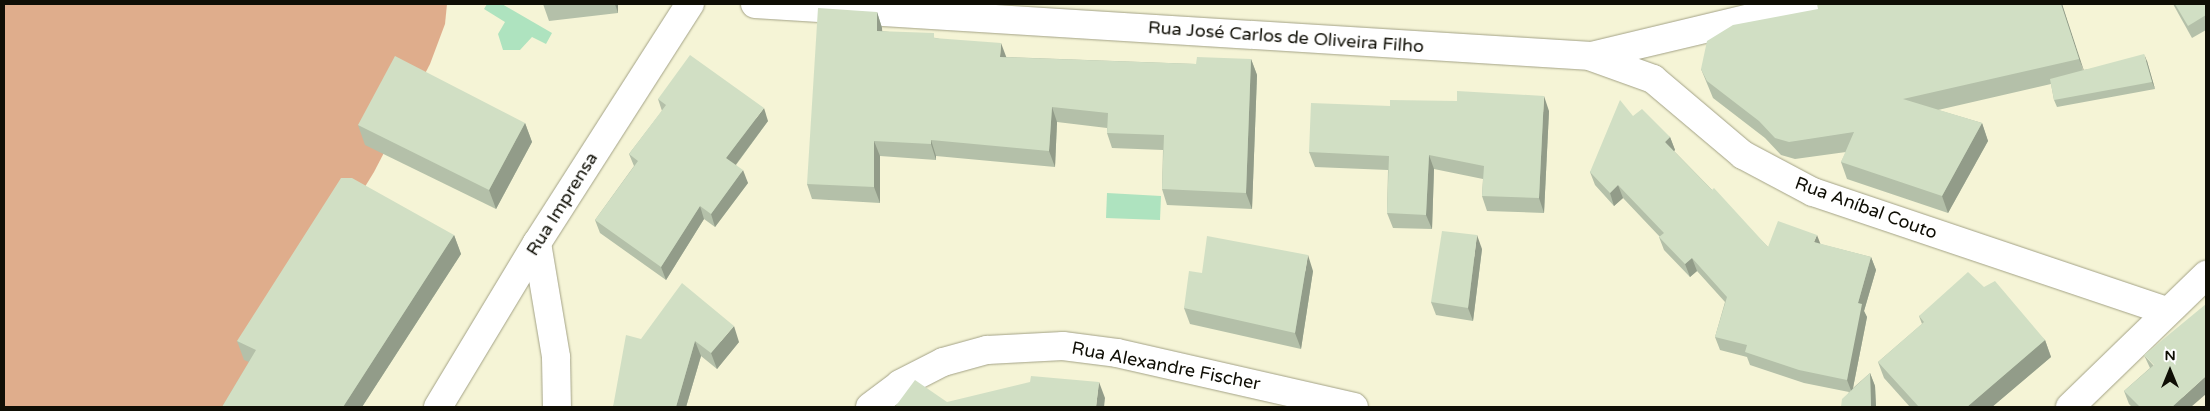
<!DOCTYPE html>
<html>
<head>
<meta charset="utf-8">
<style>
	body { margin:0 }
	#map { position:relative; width:2210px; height:411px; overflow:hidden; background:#f5f4d6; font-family:"Varela Round",sans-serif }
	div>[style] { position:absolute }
	.forest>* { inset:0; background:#dfad8c }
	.water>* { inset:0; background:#aee3bf }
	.roads { filter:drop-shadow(0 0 1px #a3a286) drop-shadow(0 0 1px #a3a286) }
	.minor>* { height:28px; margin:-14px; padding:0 14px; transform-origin:14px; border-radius:14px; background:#fff }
	.tertiary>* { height:28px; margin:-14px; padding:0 14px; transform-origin:14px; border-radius:14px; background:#fff }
	.wall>* { inset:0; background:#b4c0a9 }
	.shaded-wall>* { inset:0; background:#929c89 }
	.building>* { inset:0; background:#d1dfc4 }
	span { translate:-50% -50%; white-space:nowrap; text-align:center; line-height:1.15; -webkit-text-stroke:4px #fff; paint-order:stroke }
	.street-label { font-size:18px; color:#0f0e05 }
	.frame { position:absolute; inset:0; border:5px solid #0f0e05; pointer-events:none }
	.north { position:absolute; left:2145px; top:346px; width:50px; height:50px; -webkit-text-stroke:4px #fff; paint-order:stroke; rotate:0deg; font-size:14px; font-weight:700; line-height:20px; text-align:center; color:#0f0e05 }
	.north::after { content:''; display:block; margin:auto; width:18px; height:22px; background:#0f0e05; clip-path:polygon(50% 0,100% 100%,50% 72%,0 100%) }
</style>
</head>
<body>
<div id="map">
	<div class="forest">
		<div style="clip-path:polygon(4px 4px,447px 4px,445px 24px,430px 64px,374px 172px,230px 407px,4px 407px)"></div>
	</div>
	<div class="water">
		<div style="clip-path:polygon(487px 4px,502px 4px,552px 33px,546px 44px,532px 37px,520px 50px,503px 50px,498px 34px,505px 22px,484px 9px)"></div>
		<div style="clip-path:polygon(1107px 193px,1161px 196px,1160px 220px,1106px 218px)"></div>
	</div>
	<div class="roads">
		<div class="minor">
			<div style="left:755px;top:4px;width:838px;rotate:3.56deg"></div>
			<div style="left:1591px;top:56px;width:225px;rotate:-13.4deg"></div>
			<div style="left:1592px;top:57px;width:65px;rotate:19.8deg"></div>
			<div style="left:1653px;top:79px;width:118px;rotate:40.2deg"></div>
			<div style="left:1743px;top:155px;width:79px;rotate:27.9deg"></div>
			<div style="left:1813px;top:192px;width:373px;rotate:18.6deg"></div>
			<div style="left:537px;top:243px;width:116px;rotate:80.5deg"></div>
			<div style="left:556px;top:357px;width:50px;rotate:88.9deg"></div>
			<div style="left:870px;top:407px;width:38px;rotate:-37deg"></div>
			<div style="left:900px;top:384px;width:48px;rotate:-27.1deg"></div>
			<div style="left:943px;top:362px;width:46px;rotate:-15.3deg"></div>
			<div style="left:987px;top:350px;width:76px;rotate:-3deg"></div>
			<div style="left:1063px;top:346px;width:54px;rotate:7.4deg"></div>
			<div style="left:1117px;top:353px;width:243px;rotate:12.8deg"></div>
			<div style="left:2070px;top:407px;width:190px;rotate:-44.1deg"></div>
		</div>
		<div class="tertiary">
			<div style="left:438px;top:407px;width:192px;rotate:-58.9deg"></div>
			<div style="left:537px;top:243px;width:284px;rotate:-57.4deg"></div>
		</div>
	</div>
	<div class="wall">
		<div style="clip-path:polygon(530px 4px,618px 4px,618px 13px,549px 21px,543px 4px)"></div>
		<div style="clip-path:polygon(2062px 4px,2083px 70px,2147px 61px,2155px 89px,2057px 107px,2054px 100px,2051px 84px,1938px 110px,1982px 123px,1988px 141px,1948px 213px,1847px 179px,1841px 162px,1846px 152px,1795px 159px,1781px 155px,1765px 138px,1713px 98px,1701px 69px)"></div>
		<div style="clip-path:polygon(2173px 4px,2206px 4px,2206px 30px,2192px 38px)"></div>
		<div style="clip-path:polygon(877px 12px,882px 28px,882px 31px,936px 38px,1006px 57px,1196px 64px,1251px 59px,1257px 75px,1252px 209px,1167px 205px,1162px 189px,1163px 150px,1112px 148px,1107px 133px,1107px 128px,1057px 122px,1055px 167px,936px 156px,936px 160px,880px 156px,880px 203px,812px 199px,807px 184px)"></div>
		<div style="clip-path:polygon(658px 99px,768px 121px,736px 165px,748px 183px,715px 227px,704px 219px,666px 280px,600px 233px,595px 220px,634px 166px,629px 154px,662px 111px)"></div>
		<div style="clip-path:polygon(1549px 111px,1544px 213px,1487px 211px,1482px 196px,1483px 179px,1434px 169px,1432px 229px,1393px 228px,1387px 213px,1388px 170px,1315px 167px,1309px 152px)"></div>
		<div style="clip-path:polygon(1633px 116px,1670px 137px,1675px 150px,1674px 151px,1768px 247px,1820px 244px,1871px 257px,1876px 270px,1864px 311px,1867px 317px,1853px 388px,1870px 373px,1875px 386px,1876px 407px,1841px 407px,1849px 392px,1804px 383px,1750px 365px,1747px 357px,1720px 350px,1715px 337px,1725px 302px,1697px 271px,1690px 277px,1664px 250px,1659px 237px,1660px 237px,1623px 198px,1614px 206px,1595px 185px,1590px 172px)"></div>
		<div style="clip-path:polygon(525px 123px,532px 142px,496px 209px,365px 145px,358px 125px)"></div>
		<div style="clip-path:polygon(454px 235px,461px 254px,362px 407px,222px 407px,249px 362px,244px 360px,237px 341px)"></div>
		<div style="clip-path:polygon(1482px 249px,1473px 321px,1436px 315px,1431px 302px)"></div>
		<div style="clip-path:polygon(1313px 271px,1301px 349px,1190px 324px,1184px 308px,1202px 273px)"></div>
		<div style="clip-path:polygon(1984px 287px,2045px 340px,2051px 357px,1992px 407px,1910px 407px,1884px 378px,1878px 362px,1922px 324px,1919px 316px)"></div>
		<div style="clip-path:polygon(641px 339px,739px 342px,717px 369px,701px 356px,686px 407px,613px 407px)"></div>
		<div style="clip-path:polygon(2144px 355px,2191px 407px,2132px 407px,2129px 404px,2124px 391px,2150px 368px)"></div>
	</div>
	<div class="shaded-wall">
		<div style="clip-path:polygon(615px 4px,618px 4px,618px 13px)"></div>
		<div style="clip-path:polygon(2061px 4px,2062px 4px,2086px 77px,2079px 59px)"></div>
		<div style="clip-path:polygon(877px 12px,882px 28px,883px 46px,877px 31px)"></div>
		<div style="clip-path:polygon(1001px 43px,1007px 59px,1000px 57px)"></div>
		<div style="clip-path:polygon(2144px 54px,2147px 61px,2155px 89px,2152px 82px)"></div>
		<div style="clip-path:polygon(1251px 59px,1257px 75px,1252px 209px,1246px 193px)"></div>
		<div style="clip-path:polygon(1544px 96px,1549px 111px,1544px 213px,1539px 198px)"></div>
		<div style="clip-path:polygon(1052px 107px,1057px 122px,1055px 167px,1049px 151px)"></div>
		<div style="clip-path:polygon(764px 108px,768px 121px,731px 171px,726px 158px)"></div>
		<div style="clip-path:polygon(525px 123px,532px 142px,496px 209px,489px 190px)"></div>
		<div style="clip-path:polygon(1982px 123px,1988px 141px,1948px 213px,1942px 196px)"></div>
		<div style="clip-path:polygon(1670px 137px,1675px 150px,1670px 155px,1665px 142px)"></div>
		<div style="clip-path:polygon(931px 140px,936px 156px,936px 160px,931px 144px)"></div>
		<div style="clip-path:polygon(874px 141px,880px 156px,880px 203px,874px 187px)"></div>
		<div style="clip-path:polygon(1429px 155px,1434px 169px,1432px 229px,1426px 215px)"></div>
		<div style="clip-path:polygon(743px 170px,748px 183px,715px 227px,711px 214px)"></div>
		<div style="clip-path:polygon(1618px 185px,1623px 198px,1614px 206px,1610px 193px)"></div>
		<div style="clip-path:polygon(700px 206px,704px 219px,666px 280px,661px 267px)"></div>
		<div style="clip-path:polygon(454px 235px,461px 254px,362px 407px,343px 407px)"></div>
		<div style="clip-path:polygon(1477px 235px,1482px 249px,1473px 321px,1468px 308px)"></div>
		<div style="clip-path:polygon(1817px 235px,1822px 248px,1814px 242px)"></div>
		<div style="clip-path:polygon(1308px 255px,1313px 271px,1301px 349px,1295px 333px)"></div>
		<div style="clip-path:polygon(1871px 257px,1876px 270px,1864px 311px,1867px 317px,1852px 393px,1847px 380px,1858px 303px)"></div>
		<div style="clip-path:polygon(1692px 258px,1697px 271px,1690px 277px,1685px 264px)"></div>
		<div style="clip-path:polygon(734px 326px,739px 342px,717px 369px,711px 353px)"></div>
		<div style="clip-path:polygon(2045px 340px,2051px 357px,1992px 407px,1967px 407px)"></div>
		<div style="clip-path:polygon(695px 341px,701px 356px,686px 407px,676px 407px)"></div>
		<div style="clip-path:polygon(1870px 373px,1875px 386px,1876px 407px,1871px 407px)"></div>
		<div style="clip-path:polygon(2206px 376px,2206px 394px,2191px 407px,2172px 407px)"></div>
		<div style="clip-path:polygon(1099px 382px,1105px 398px,1104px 407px,1096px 407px)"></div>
	</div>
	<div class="building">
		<div style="clip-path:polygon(1817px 4px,2061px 4px,2079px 59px,1903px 99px,1982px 123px,1942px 196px,1841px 162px,1854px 132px,1789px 142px,1775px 138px,1759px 121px,1707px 81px,1701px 69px,1707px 41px,1733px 25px,1818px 9px)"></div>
		<div style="clip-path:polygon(2175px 4px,2206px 4px,2206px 15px,2188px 26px)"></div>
		<div style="clip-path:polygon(818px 8px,877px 12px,877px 31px,934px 33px,934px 38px,1001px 43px,1000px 57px,1196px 64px,1197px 57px,1251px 59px,1246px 193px,1162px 189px,1164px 135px,1107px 133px,1108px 113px,1052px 107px,1049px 151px,931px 140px,931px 144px,874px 141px,874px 187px,807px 184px)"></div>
		<div style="clip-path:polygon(2144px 54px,2152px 82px,2054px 100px,2050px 79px)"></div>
		<div style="clip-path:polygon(690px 55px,764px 108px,726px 158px,743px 170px,711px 214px,700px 206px,661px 267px,595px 220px,638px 161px,629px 154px,666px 105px,658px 99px)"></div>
		<div style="clip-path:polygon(395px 56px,525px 123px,489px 190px,358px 125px)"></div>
		<div style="clip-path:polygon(1457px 91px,1544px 96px,1539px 198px,1482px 196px,1484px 166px,1429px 155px,1426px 215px,1387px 213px,1389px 156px,1309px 152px,1311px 103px,1390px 106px,1390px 100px,1457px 101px)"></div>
		<div style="clip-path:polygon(1620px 100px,1633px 116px,1642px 109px,1670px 137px,1665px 142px,1712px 190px,1714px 188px,1768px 247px,1778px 221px,1817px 235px,1814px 242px,1871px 257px,1858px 303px,1862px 304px,1847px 380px,1799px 370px,1745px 352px,1747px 345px,1715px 337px,1727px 297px,1692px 258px,1685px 264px,1659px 237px,1664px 233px,1618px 185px,1610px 193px,1590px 172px)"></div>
		<div style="clip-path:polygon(341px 178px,352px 178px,454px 235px,343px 407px,222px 407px,256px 350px,237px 341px)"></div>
		<div style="clip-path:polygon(1442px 231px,1477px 235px,1468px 308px,1431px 302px)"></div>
		<div style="clip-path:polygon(1207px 236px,1308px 255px,1295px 333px,1184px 308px,1189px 271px,1202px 273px)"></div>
		<div style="clip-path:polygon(1968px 272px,1984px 287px,1995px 281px,2045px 340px,1967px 407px,1919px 407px,1878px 362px,1924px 322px,1919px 316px)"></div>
		<div style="clip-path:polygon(682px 283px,734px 326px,711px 353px,695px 341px,676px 407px,613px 407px,626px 335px,641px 339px)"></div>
		<div style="clip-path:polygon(2206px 304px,2206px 376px,2172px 407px,2140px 407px,2124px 391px,2154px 365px,2144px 355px)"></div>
		<div style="clip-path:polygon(1870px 373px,1871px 407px,1841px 407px,1842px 399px)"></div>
		<div style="clip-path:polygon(1031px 376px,1099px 382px,1096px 407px,895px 407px,915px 380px,947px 402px,1030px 382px)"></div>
	</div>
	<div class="street-label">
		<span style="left:1286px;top:37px;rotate:4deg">Rua José Carlos de Oliveira Filho</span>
		<span style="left:562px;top:204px;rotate:-58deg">Rua Imprensa</span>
		<span style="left:1866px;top:208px;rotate:20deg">Rua Aníbal Couto</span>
		<span style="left:1166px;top:366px;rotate:11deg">Rua Alexandre Fischer</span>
	</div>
	<div class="frame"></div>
	<div class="north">N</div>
</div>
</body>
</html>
